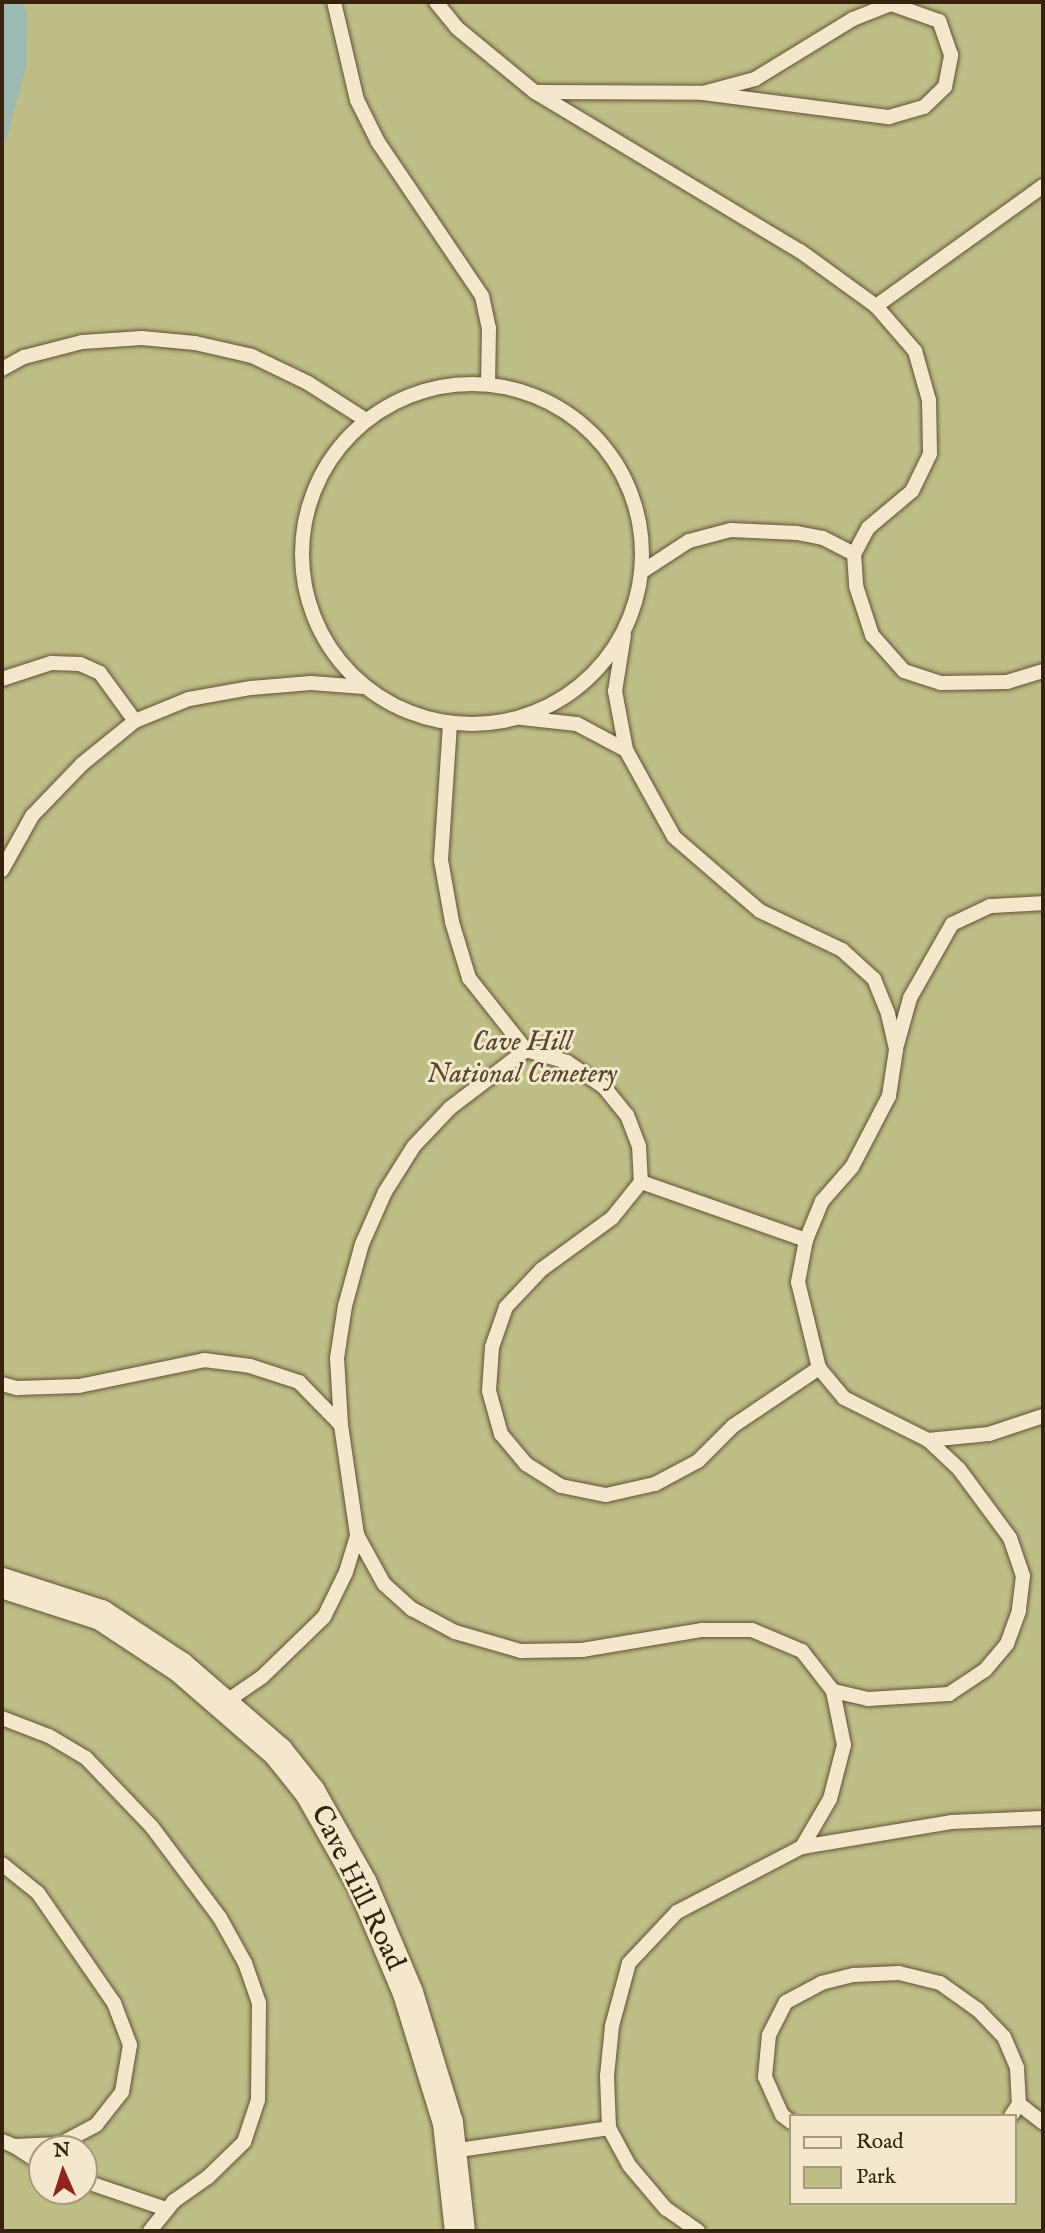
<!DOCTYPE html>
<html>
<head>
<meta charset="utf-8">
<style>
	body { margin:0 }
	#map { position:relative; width:1045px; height:2233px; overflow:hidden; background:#eedcb0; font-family:"IM FELL English",serif }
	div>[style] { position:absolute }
	.green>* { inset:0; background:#bebf87 }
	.water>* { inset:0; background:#9cb9b4 }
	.roads { filter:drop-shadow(0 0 2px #655037) drop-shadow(0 0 2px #655037) }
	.service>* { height:14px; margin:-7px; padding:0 7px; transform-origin:7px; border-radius:7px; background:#f4e8cc }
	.service>.ring { margin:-7px; padding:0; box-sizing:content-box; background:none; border:14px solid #f4e8cc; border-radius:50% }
	.minor>* { height:30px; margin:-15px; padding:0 15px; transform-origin:15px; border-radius:15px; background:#f4e8cc }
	span { translate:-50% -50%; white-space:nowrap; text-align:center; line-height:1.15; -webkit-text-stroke:6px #f4e8cc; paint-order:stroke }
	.park-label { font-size:28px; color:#59482d; font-style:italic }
	.street-label { font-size:28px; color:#37210f }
	.frame { position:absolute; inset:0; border:4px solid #37210f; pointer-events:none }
	.legend { position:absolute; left:789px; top:2114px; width:228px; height:91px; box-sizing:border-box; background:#f4e8cc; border:2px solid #a89880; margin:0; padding:9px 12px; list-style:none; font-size:21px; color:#37210f }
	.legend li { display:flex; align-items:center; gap:14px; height:35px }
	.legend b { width:35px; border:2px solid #a89880 }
	.north { position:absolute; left:28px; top:2135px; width:70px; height:70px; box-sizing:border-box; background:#f4e8cc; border:2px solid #a89880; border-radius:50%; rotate:357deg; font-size:19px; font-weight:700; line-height:28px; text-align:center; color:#37210f }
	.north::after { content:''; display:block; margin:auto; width:24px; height:32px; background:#8f2418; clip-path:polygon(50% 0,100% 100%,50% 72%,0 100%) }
</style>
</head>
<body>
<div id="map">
	<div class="green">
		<div style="clip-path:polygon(evenodd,2px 2px,1043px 2px,1043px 2231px,2px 2231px,2px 2px,791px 2116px,1015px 2116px,1015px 2203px,791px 2203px,791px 2116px,2px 2px,42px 2149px,84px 2149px,84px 2191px,42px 2191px,42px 2149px)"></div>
	</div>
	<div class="water">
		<div style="clip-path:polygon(2px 2px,23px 2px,27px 14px,26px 67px,6px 140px,2px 142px)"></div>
	</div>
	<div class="roads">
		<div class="service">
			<div style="left:334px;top:2px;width:101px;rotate:76.8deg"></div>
			<div style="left:357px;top:100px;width:47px;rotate:63.4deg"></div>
			<div style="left:378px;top:142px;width:186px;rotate:56deg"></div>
			<div style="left:482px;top:296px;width:33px;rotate:78deg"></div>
			<div style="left:489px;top:328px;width:55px;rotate:91deg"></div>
			<div style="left:436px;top:2px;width:33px;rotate:51deg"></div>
			<div style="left:457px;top:28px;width:101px;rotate:39.4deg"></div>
			<div style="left:535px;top:92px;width:309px;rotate:31deg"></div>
			<div style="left:800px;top:251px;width:94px;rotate:35.9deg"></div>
			<div style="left:876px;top:306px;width:60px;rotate:49.1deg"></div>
			<div style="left:915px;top:351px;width:51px;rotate:74.1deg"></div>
			<div style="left:929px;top:400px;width:54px;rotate:88.9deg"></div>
			<div style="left:930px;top:454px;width:41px;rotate:115.9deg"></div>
			<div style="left:912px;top:491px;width:57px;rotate:139.9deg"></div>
			<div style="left:868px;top:528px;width:30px;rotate:118deg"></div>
			<div style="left:854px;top:554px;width:32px;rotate:86deg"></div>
			<div style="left:856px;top:586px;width:52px;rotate:71.9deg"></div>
			<div style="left:872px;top:635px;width:48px;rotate:48.4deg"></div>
			<div style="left:904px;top:671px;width:39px;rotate:18deg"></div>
			<div style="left:941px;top:683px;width:66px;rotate:-0.9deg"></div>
			<div style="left:1007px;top:682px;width:38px;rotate:-17deg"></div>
			<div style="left:537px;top:92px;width:166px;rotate:0.3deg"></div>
			<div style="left:703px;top:93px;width:188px;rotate:7.4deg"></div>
			<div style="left:889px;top:117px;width:36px;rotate:-16deg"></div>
			<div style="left:924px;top:107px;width:29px;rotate:-44deg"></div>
			<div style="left:945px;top:87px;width:33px;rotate:-79deg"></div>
			<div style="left:951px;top:55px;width:36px;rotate:-109deg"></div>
			<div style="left:939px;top:21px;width:51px;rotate:-160.5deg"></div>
			<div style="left:891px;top:4px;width:41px;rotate:158.5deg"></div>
			<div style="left:853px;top:19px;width:115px;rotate:148.5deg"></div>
			<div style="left:755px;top:79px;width:54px;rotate:164.9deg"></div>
			<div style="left:876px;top:306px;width:206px;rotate:-35.7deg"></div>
			<div style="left:2px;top:369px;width:25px;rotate:-29deg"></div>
			<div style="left:24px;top:357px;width:60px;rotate:-14.5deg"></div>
			<div style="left:82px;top:342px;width:60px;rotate:-3.8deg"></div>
			<div style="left:142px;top:338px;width:53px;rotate:5.4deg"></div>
			<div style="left:195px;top:343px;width:58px;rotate:12.8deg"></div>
			<div style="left:252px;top:356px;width:62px;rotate:25.7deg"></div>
			<div style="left:308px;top:383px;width:69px;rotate:32.5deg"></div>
			<div class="ring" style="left:302px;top:384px;width:326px;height:326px"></div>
			<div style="left:643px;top:571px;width:55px;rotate:-33.1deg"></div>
			<div style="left:689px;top:541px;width:43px;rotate:-14.7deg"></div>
			<div style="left:731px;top:530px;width:66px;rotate:2.6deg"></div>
			<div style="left:797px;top:533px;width:26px;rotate:11deg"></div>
			<div style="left:823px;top:538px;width:35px;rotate:27deg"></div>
			<div style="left:624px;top:635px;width:57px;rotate:99.1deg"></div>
			<div style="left:615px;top:691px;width:60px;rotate:79.4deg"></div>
			<div style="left:626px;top:750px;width:99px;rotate:61.1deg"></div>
			<div style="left:674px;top:837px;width:113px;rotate:40.7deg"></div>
			<div style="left:760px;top:911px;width:91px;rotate:25.4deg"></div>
			<div style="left:842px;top:950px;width:43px;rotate:42.2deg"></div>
			<div style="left:874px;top:979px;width:38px;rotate:68deg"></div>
			<div style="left:888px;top:1014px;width:37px;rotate:77deg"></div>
			<div style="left:896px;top:1050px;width:47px;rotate:98.7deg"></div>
			<div style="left:889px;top:1096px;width:80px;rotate:117.5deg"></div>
			<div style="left:852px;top:1167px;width:45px;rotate:131.4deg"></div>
			<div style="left:822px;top:1201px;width:42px;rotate:112.3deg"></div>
			<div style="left:806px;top:1240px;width:43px;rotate:100.8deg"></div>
			<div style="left:798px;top:1282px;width:89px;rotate:76.3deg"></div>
			<div style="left:819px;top:1368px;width:39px;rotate:50deg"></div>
			<div style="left:844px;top:1398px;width:94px;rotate:26.6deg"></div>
			<div style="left:928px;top:1440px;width:42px;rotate:43.1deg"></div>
			<div style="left:959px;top:1469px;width:86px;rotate:53.5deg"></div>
			<div style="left:1010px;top:1538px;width:40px;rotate:71.1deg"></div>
			<div style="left:1023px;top:1576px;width:35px;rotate:97deg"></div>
			<div style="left:1019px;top:1611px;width:35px;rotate:110deg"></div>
			<div style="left:1007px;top:1644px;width:34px;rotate:130deg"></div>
			<div style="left:985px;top:1670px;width:43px;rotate:146.3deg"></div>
			<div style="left:949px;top:1694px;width:81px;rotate:176.5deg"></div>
			<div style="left:868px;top:1699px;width:36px;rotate:-167deg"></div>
			<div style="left:2px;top:679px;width:52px;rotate:-18.1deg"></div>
			<div style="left:51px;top:663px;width:29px;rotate:2deg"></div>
			<div style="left:80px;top:664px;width:22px;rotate:24deg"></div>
			<div style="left:100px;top:673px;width:59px;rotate:53.9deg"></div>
			<div style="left:522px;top:718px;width:55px;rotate:6.2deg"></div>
			<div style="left:577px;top:724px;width:55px;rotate:28deg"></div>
			<div style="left:450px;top:724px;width:136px;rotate:93.8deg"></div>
			<div style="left:441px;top:860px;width:63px;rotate:79.9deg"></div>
			<div style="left:452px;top:922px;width:59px;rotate:73.1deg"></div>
			<div style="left:469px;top:978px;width:92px;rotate:51.6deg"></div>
			<div style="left:526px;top:1050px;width:43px;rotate:16.3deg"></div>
			<div style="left:567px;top:1062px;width:45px;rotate:34deg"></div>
			<div style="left:604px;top:1087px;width:36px;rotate:51deg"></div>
			<div style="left:627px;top:1115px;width:33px;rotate:69deg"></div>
			<div style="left:639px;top:1146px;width:36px;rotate:87deg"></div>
			<div style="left:641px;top:1182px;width:46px;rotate:128.9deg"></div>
			<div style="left:612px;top:1218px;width:88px;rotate:143.8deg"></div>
			<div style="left:541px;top:1270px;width:51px;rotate:133.4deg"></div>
			<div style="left:506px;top:1307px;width:42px;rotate:109.3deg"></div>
			<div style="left:492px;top:1347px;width:44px;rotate:93.9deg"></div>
			<div style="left:489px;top:1391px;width:45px;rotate:74.4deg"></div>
			<div style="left:501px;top:1434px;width:39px;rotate:50deg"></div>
			<div style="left:526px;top:1464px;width:41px;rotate:32.2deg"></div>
			<div style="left:561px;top:1486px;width:46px;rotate:11.3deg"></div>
			<div style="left:606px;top:1495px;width:50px;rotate:-12.7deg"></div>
			<div style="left:655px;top:1484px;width:49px;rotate:-28.1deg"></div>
			<div style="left:698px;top:1461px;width:49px;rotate:-45deg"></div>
			<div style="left:733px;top:1426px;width:104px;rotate:-34deg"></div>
			<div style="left:2px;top:870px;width:62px;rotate:-60.9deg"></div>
			<div style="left:32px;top:816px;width:72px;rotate:-46.1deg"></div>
			<div style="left:82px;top:764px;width:68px;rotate:-39.1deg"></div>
			<div style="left:135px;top:721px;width:58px;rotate:-22.2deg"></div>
			<div style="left:189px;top:699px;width:63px;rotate:-10.1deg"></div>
			<div style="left:251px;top:688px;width:60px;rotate:-4.8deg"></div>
			<div style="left:311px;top:683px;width:53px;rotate:4.3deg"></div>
			<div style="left:897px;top:1045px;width:49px;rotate:-74.5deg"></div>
			<div style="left:910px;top:998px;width:85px;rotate:-60.4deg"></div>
			<div style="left:952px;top:924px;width:42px;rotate:-25.3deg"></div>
			<div style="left:990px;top:906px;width:53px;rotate:-3.2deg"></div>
			<div style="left:641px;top:1182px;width:175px;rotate:19.4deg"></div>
			<div style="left:2px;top:1384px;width:16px;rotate:15deg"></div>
			<div style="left:17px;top:1388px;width:62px;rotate:-1.8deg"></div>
			<div style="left:79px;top:1386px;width:128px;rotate:-11.7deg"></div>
			<div style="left:204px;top:1360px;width:46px;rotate:7.4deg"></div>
			<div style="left:250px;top:1366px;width:52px;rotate:18.1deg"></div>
			<div style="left:299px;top:1382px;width:60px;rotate:45.7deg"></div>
			<div style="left:341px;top:1425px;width:111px;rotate:81.7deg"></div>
			<div style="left:357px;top:1535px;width:56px;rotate:61.1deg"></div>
			<div style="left:384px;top:1584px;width:38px;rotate:42deg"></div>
			<div style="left:412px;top:1609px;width:49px;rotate:28.1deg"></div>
			<div style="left:455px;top:1632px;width:69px;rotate:16.1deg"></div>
			<div style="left:521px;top:1651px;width:61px;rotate:-0.9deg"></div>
			<div style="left:582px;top:1650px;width:122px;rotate:-9.5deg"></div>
			<div style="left:702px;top:1630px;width:50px"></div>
			<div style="left:752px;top:1630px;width:54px;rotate:22.8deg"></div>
			<div style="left:802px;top:1651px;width:51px;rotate:52.2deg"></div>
			<div style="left:833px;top:1691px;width:55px;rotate:78.5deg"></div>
			<div style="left:844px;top:1745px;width:56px;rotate:104.5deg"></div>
			<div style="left:830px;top:1799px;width:56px;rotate:120.3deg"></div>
			<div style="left:341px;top:1425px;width:67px;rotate:-93.4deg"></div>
			<div style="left:337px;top:1358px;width:53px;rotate:-81.3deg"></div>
			<div style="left:345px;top:1306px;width:64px;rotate:-74.7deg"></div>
			<div style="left:362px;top:1244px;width:57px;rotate:-66.1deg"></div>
			<div style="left:385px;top:1192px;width:54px;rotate:-57.8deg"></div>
			<div style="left:414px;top:1146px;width:52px;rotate:-46.5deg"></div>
			<div style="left:450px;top:1108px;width:96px;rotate:-37.3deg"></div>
			<div style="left:928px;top:1440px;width:61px;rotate:-5.6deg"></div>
			<div style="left:989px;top:1434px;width:57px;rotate:-18.4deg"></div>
			<div style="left:224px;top:1703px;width:46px;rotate:-34.4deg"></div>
			<div style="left:262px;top:1677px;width:86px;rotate:-44.1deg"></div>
			<div style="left:324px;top:1617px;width:50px;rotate:-63.9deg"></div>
			<div style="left:346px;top:1572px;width:39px;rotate:-73deg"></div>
			<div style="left:2px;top:1718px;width:50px;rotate:21deg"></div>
			<div style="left:49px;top:1736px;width:43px;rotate:30.7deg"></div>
			<div style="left:86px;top:1758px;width:95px;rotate:46.3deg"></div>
			<div style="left:152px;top:1827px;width:114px;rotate:53.2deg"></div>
			<div style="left:220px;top:1918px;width:51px;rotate:60.9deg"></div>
			<div style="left:245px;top:1963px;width:42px;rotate:70.7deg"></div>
			<div style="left:259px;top:2003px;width:97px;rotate:90.6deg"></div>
			<div style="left:258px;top:2100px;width:44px;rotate:108.4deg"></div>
			<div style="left:244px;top:2142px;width:50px;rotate:135.8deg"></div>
			<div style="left:208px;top:2177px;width:42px;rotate:144.8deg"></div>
			<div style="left:174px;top:2201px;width:38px;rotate:129deg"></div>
			<div style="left:2px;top:1864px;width:46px;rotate:38.9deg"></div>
			<div style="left:38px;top:1893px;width:134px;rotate:55.4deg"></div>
			<div style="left:114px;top:2003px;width:45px;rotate:69.1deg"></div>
			<div style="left:130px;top:2045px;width:48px;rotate:99.7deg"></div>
			<div style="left:122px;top:2092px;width:42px;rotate:128.2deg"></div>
			<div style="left:96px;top:2125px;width:41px;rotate:152.2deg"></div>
			<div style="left:60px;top:2144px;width:46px;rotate:177.5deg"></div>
			<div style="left:14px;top:2146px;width:13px;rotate:-157deg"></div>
			<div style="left:1019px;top:2104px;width:31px;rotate:38deg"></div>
			<div style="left:791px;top:2122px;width:11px;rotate:-142deg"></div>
			<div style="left:782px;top:2115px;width:42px;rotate:-114.1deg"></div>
			<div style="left:765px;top:2077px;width:42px;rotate:-84.6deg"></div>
			<div style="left:769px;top:2035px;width:37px;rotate:-63deg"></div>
			<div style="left:786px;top:2002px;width:40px;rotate:-28deg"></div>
			<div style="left:821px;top:1983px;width:34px;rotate:-14deg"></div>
			<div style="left:854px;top:1975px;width:45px;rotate:-2.5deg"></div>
			<div style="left:899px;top:1973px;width:42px;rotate:13.7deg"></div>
			<div style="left:940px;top:1983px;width:47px;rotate:35.4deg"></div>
			<div style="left:978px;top:2010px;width:37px;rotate:46deg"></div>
			<div style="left:1004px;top:2037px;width:34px;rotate:67deg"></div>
			<div style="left:1017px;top:2068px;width:36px;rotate:87deg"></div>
			<div style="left:1019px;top:2104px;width:14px;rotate:124deg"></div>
			<div style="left:14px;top:2146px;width:33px;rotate:33deg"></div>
			<div style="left:452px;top:2151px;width:159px;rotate:-8.3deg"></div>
			<div style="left:84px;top:2181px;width:87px;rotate:18.9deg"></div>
			<div style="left:698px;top:2231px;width:39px;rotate:-145deg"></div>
			<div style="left:666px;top:2209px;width:57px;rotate:-130.1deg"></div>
			<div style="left:629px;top:2165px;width:42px;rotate:-118.4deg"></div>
			<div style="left:609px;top:2128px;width:52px;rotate:-92.2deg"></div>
			<div style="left:607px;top:2076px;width:50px;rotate:-84.3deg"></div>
			<div style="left:612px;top:2026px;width:65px;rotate:-74.9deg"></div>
			<div style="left:629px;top:1963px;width:70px;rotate:-46.7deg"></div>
			<div style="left:677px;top:1912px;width:141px;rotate:-27.5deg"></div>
			<div style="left:802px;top:1847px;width:151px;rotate:-9.5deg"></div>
			<div style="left:951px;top:1822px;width:92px;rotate:-2.5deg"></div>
		</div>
		<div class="minor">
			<div style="left:2px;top:1583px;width:104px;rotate:17.9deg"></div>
			<div style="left:101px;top:1615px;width:95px;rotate:33.4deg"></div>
			<div style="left:180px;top:1667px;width:130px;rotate:40.9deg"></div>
			<div style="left:278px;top:1752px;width:51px;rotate:51.3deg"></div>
			<div style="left:310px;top:1792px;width:106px;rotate:60.5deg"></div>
			<div style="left:362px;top:1884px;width:118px;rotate:67.1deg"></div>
			<div style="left:408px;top:1993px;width:136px;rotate:72.9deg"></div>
			<div style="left:448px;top:2123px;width:109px;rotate:83.7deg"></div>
		</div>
	</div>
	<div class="park-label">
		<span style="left:522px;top:1059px">Cave Hill<br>National Cemetery</span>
	</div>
	<div class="street-label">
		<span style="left:357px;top:1888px;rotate:64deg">Cave Hill Road</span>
	</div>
	<div class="frame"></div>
	<ul class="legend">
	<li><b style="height:9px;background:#f4e8cc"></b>Road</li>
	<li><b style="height:19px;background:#bebf87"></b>Park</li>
	</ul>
	<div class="north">N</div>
</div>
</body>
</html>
